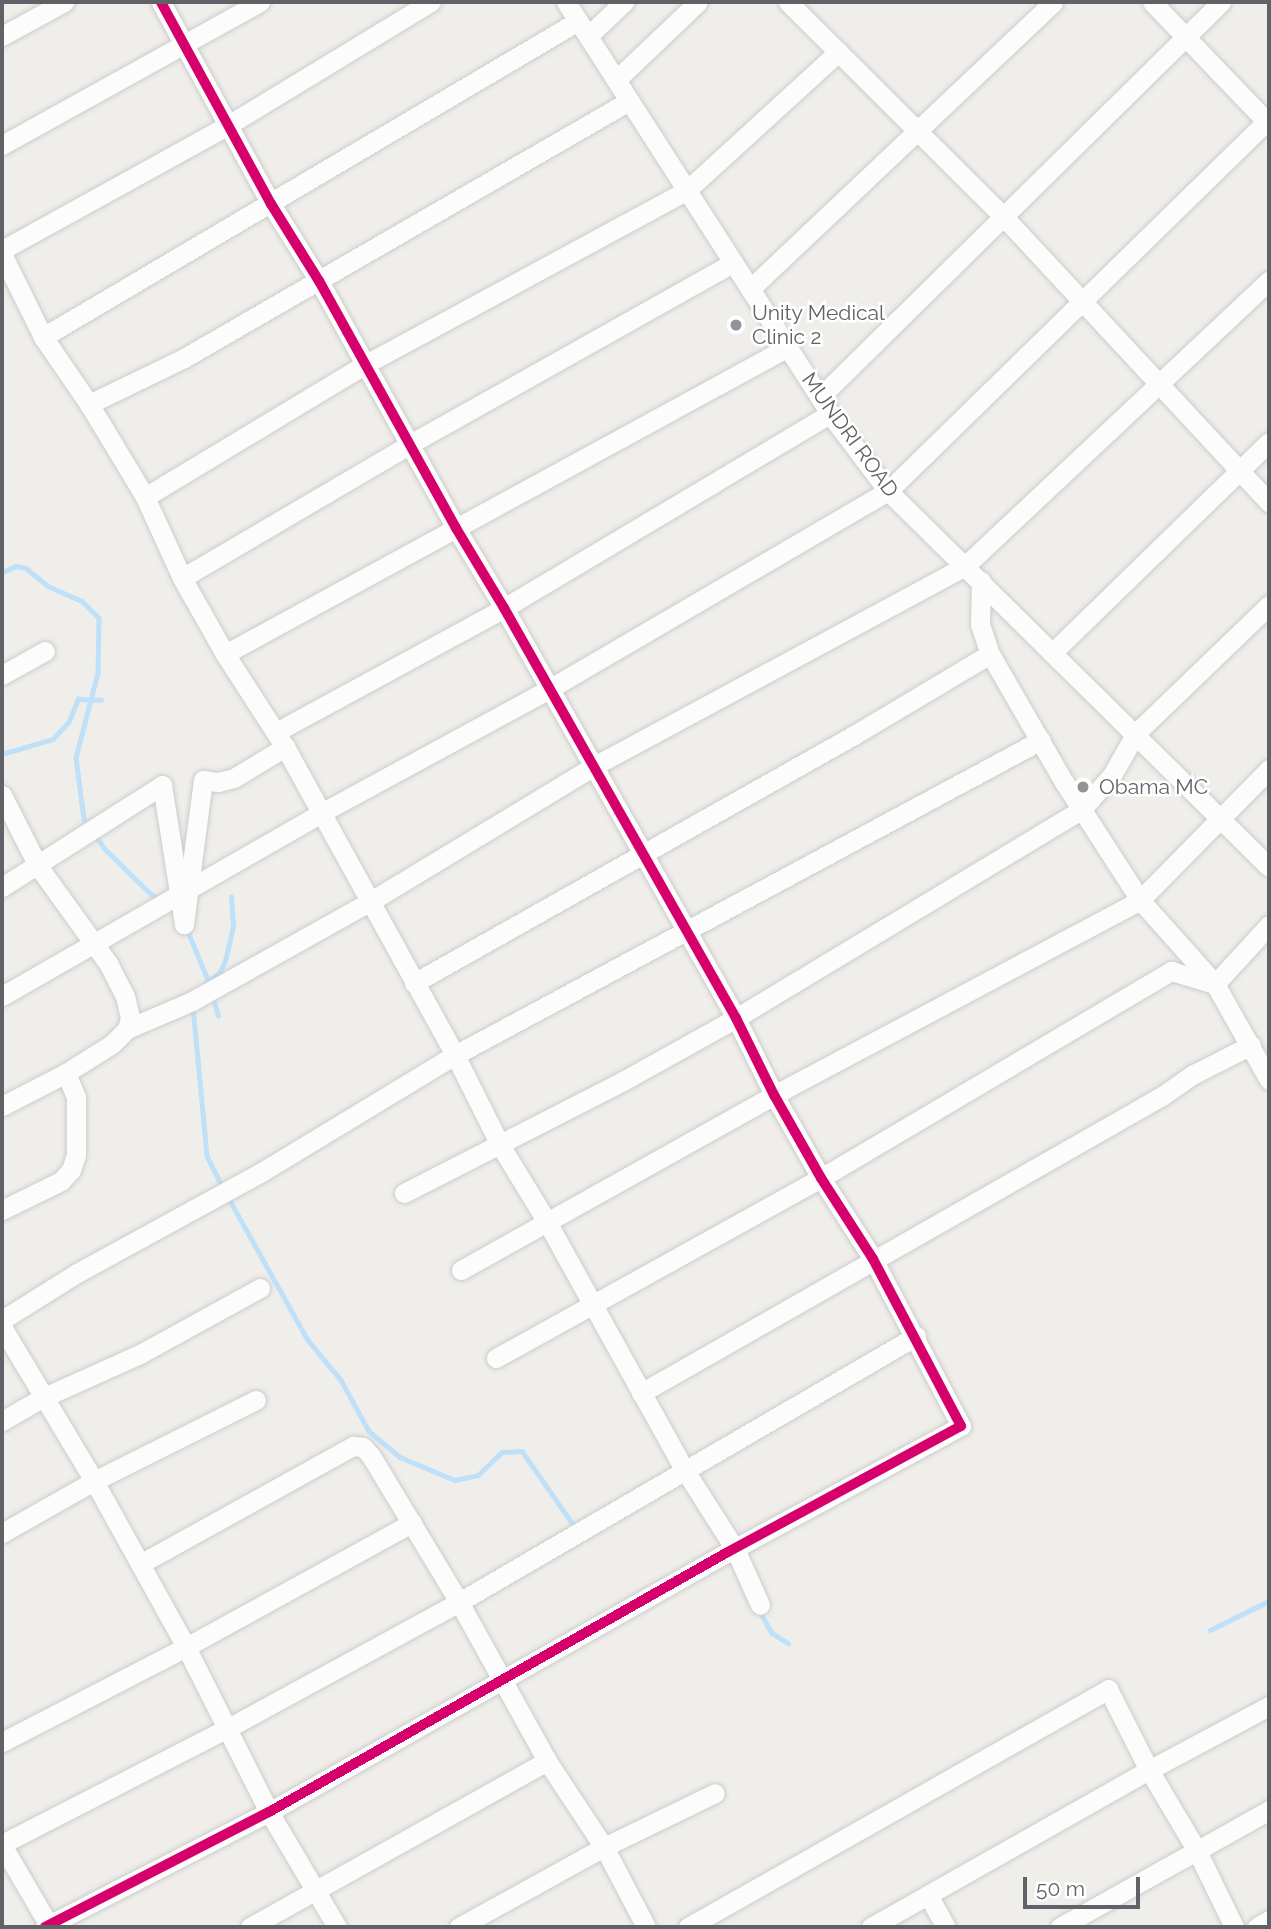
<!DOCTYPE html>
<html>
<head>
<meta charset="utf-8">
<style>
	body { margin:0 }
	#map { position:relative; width:1271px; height:1929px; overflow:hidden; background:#efeeea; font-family:Raleway,sans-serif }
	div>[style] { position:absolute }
	.stream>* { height:4.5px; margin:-2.25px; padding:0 2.25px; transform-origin:2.25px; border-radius:2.25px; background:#bfe0f9 }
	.roads { filter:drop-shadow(0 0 2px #cbcccc) drop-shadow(0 0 2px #cbcccc) }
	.minor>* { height:19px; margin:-9.5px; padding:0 9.5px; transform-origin:9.5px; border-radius:9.5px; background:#fdfcfc }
	.cycleway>* { height:10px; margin:-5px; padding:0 5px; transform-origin:5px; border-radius:5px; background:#d6006c }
	.dots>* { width:19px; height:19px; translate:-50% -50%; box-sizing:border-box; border:4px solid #fff; border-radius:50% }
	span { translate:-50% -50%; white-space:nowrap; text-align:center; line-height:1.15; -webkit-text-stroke:5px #fff; paint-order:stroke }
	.poi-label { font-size:21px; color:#5f6368 }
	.left { translate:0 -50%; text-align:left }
	.street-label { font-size:21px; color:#5f6368 }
	.frame { position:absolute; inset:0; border:4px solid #5f6368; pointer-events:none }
	.scale { position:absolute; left:1023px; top:1877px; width:117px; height:32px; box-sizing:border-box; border:4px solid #5f6368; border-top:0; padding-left:9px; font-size:21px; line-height:24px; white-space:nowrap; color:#5f6368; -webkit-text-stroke:5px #fff; paint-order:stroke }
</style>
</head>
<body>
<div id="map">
	<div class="stream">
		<div style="left:2px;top:572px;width:15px;rotate:-23deg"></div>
		<div style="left:16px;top:566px;width:10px;rotate:11deg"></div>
		<div style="left:26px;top:568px;width:28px;rotate:39deg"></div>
		<div style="left:48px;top:586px;width:37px;rotate:24deg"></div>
		<div style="left:82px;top:601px;width:24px;rotate:45deg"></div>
		<div style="left:99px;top:618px;width:55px;rotate:91deg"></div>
		<div style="left:98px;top:673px;width:88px;rotate:104.5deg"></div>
		<div style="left:76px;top:758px;width:62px;rotate:82.5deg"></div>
		<div style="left:84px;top:819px;width:9px;rotate:54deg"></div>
		<div style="left:2px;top:754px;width:53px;rotate:-16.4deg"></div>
		<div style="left:53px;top:739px;width:24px;rotate:-48deg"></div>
		<div style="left:69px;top:721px;width:24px;rotate:-68deg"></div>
		<div style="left:78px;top:699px;width:23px;rotate:2deg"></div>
		<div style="left:94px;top:833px;width:18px;rotate:56deg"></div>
		<div style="left:104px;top:848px;width:66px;rotate:44.4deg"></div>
		<div style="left:151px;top:894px;width:9px;rotate:27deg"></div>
		<div style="left:187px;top:929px;width:57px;rotate:67.5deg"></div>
		<div style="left:204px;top:985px;width:21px;rotate:-39deg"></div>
		<div style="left:220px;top:972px;width:12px;rotate:-66deg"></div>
		<div style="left:225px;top:961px;width:37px;rotate:-77deg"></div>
		<div style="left:233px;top:925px;width:28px;rotate:-94deg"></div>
		<div style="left:213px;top:997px;width:19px;rotate:74deg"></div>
		<div style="left:193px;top:1007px;width:150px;rotate:84.6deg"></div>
		<div style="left:207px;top:1156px;width:34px;rotate:63deg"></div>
		<div style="left:228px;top:1197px;width:164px;rotate:60.8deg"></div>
		<div style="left:308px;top:1340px;width:52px;rotate:50.5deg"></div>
		<div style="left:341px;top:1380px;width:58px;rotate:61.2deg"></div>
		<div style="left:369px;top:1431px;width:40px;rotate:40deg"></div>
		<div style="left:400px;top:1457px;width:60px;rotate:22.7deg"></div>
		<div style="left:455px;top:1480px;width:24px;rotate:-12deg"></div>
		<div style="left:478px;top:1475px;width:33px;rotate:-44deg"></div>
		<div style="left:502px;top:1452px;width:20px;rotate:-3deg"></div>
		<div style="left:522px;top:1451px;width:93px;rotate:55.1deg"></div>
		<div style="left:759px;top:1610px;width:26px;rotate:61deg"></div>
		<div style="left:772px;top:1633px;width:19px;rotate:32deg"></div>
		<div style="left:1210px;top:1630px;width:66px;rotate:-26.2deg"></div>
	</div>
	<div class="roads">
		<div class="minor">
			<div style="left:566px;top:2px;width:489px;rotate:57.3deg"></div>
			<div style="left:830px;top:414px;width:96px;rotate:53deg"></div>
			<div style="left:888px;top:491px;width:535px;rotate:44.62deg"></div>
			<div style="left:788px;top:2px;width:303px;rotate:44.9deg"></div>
			<div style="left:1003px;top:216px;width:391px;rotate:47.1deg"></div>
			<div style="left:1152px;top:2px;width:169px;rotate:46.2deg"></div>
			<div style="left:2px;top:36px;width:71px;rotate:-28.7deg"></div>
			<div style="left:588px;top:36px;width:50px;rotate:-43.4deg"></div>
			<div style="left:616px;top:80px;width:113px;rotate:-43.6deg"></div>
			<div style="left:2px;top:145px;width:295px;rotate:-29deg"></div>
			<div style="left:2px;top:250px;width:260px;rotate:-28.9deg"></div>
			<div style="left:230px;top:124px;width:235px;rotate:-31.3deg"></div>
			<div style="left:2px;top:254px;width:93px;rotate:63.7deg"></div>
			<div style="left:43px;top:337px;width:81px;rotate:55.5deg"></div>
			<div style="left:89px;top:404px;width:109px;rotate:58.9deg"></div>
			<div style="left:145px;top:497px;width:89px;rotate:65.4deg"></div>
			<div style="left:182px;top:578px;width:87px;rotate:60.5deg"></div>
			<div style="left:225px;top:654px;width:111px;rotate:57.2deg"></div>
			<div style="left:285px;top:747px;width:352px;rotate:61.1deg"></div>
			<div style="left:455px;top:1055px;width:101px;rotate:63.4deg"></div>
			<div style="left:500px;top:1145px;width:90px;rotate:58.6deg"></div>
			<div style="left:547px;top:1222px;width:282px;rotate:61deg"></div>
			<div style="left:684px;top:1469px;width:95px;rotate:57.5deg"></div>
			<div style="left:735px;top:1549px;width:61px;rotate:65.9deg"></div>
			<div style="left:750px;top:289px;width:417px;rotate:-43.4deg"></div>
			<div style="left:43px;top:337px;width:621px;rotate:-30.57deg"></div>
			<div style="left:820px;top:397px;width:563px;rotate:-44.57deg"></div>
			<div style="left:89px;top:404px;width:106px;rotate:-25.8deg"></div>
			<div style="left:184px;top:358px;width:514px;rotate:-30.01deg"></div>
			<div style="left:145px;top:497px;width:256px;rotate:-31.1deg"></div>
			<div style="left:364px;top:365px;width:367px;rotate:-28.4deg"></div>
			<div style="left:687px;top:190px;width:205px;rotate:-42.4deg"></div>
			<div style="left:182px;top:578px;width:264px;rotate:-30.4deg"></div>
			<div style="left:410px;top:444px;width:370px;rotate:-29.3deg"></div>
			<div style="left:981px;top:581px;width:43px;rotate:91.3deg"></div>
			<div style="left:980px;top:624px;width:32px;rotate:72deg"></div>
			<div style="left:990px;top:654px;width:148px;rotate:60deg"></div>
			<div style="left:1064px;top:782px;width:140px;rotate:57.2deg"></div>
			<div style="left:1140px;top:900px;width:113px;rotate:48.2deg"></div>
			<div style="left:1215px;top:984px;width:110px;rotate:60.6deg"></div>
			<div style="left:1053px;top:652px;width:301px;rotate:-44.2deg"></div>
			<div style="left:225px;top:654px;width:641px;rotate:-28.6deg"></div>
			<div style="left:2px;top:675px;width:49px;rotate:-29.2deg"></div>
			<div style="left:276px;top:732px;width:260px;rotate:-28.5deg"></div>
			<div style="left:504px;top:608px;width:379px;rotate:-30.8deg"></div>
			<div style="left:2px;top:795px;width:80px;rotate:63.1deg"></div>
			<div style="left:38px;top:866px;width:120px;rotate:54.2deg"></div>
			<div style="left:108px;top:963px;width:37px;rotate:63deg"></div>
			<div style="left:125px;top:996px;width:23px;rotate:77deg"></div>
			<div style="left:130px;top:1018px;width:11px;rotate:105deg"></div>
			<div style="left:127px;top:1029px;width:21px;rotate:135deg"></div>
			<div style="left:112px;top:1044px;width:54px;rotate:147.8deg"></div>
			<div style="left:66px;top:1073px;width:72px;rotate:152.7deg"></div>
			<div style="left:2px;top:887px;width:190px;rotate:-32.5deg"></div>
			<div style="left:162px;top:785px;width:141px;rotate:81deg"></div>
			<div style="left:184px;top:924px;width:145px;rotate:-82.5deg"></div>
			<div style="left:203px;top:780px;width:15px;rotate:8deg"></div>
			<div style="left:218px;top:782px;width:16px;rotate:-14deg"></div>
			<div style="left:234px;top:778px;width:60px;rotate:-31.3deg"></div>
			<div style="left:414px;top:983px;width:505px;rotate:-29.41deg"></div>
			<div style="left:854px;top:735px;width:158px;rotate:-30.8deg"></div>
			<div style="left:2px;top:996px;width:368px;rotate:-29.8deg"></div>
			<div style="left:321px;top:813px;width:260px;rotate:-28.5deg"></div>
			<div style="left:549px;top:689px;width:393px;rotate:-30.3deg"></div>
			<div style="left:888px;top:491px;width:532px;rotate:-44.32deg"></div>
			<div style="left:127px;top:1029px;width:71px;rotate:-23.3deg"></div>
			<div style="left:192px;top:1001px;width:205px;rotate:-29.2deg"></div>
			<div style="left:371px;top:901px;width:261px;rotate:-31.2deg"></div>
			<div style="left:594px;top:766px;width:421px;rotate:-28.3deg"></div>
			<div style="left:965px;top:566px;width:417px;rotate:-43.2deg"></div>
			<div style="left:404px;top:1193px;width:246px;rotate:-27.1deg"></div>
			<div style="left:623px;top:1081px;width:129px;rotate:-29.1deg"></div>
			<div style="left:736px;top:1018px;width:404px;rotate:-31.1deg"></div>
			<div style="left:1082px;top:809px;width:45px;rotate:-48.6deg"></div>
			<div style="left:1112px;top:775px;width:48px;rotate:-60.3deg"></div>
			<div style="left:1136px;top:733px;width:185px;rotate:-43.9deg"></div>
			<div style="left:2px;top:1210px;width:66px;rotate:-26.2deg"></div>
			<div style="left:61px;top:1181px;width:15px;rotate:-48deg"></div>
			<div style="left:71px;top:1170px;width:16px;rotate:-72deg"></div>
			<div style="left:76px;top:1155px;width:58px;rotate:-90deg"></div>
			<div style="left:76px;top:1097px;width:26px;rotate:-113deg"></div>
			<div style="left:461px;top:1270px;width:359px;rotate:-29.2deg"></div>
			<div style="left:774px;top:1095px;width:415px;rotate:-28deg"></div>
			<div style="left:1140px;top:900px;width:184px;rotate:-45.4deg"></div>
			<div style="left:2px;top:1320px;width:89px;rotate:-32.1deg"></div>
			<div style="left:77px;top:1273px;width:209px;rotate:-28.7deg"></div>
			<div style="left:260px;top:1173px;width:228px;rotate:-31.2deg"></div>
			<div style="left:455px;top:1055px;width:665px;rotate:-28.26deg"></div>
			<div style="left:2px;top:1327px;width:179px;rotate:59.1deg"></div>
			<div style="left:94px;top:1481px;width:190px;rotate:61deg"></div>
			<div style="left:186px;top:1647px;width:185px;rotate:63.3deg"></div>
			<div style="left:269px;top:1812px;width:134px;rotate:59.4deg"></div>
			<div style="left:496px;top:1358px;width:372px;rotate:-29deg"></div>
			<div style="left:821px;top:1178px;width:407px;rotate:-30.6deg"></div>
			<div style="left:1171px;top:971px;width:46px;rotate:16.5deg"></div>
			<div style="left:1215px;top:984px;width:80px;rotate:-47.5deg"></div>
			<div style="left:641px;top:1393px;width:600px;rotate:-29.69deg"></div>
			<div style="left:1162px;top:1096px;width:39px;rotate:-35deg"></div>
			<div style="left:1194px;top:1074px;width:64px;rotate:-27deg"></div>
			<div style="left:2px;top:1421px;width:46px;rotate:-29.9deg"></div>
			<div style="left:42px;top:1398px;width:107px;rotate:-24.2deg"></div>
			<div style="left:140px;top:1354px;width:137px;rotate:-28.8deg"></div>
			<div style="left:2px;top:1533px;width:106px;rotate:-29.5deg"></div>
			<div style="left:94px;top:1481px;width:181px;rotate:-26.6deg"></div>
			<div style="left:140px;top:1564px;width:244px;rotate:-29deg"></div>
			<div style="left:353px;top:1446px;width:10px;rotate:6deg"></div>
			<div style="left:363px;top:1447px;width:12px;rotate:48deg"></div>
			<div style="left:371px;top:1456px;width:170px;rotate:58.9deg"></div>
			<div style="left:459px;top:1602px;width:182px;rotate:61deg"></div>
			<div style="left:547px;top:1761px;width:103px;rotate:56.5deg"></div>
			<div style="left:604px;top:1847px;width:90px;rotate:62.3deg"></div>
			<div style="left:2px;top:1742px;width:207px;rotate:-27.3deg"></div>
			<div style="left:186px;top:1647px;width:258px;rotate:-28.8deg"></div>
			<div style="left:2px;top:1844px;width:254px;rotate:-27.2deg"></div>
			<div style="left:228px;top:1728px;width:263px;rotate:-28.6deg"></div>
			<div style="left:459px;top:1602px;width:529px;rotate:-30.2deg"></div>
			<div style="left:2px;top:1845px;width:95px;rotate:59.7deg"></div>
			<div style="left:928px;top:1895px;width:37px;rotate:61deg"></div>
			<div style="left:45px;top:1927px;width:252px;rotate:-27.2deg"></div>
			<div style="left:269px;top:1812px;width:525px;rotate:-29.54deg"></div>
			<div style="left:726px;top:1553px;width:267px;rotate:-28.4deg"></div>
			<div style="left:961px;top:1426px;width:189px;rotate:-117.8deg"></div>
			<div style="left:873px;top:1259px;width:96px;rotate:-122.7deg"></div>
			<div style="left:821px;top:1178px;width:95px;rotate:-119.5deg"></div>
			<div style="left:774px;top:1095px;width:86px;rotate:-116.3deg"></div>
			<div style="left:736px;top:1018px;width:471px;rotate:-119.5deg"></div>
			<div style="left:504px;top:608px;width:93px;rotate:-121deg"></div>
			<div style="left:456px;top:528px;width:282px;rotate:-119deg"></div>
			<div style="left:319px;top:281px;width:91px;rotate:-121.9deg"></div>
			<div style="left:271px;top:204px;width:230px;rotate:-118.6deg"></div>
			<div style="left:250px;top:1927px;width:340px;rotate:-29.2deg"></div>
			<div style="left:459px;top:1927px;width:166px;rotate:-28.9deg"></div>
			<div style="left:604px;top:1847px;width:123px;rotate:-25.9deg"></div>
			<div style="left:688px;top:1927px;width:483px;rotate:-29.5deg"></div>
			<div style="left:1108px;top:1689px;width:91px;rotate:63.2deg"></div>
			<div style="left:1149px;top:1770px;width:92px;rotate:59.3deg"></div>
			<div style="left:1196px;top:1849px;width:87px;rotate:64deg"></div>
			<div style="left:871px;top:1927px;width:319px;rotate:-29.5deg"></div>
			<div style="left:1149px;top:1770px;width:136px;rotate:-28.1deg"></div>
			<div style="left:1060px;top:1927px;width:240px;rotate:-29.2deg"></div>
			<div style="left:1257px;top:1927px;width:14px;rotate:-30deg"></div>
		</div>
	</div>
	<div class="cycleway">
		<div style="left:45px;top:1927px;width:252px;rotate:-27.2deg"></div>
		<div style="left:269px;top:1812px;width:525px;rotate:-29.54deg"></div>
		<div style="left:726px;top:1553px;width:267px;rotate:-28.4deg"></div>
		<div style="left:961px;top:1426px;width:189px;rotate:-117.8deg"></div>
		<div style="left:873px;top:1259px;width:96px;rotate:-122.7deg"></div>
		<div style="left:821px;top:1178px;width:95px;rotate:-119.5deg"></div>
		<div style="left:774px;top:1095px;width:86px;rotate:-116.3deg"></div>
		<div style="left:736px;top:1018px;width:471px;rotate:-119.5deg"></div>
		<div style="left:504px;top:608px;width:93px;rotate:-121deg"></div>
		<div style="left:456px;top:528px;width:282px;rotate:-119deg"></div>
		<div style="left:319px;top:281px;width:91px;rotate:-121.9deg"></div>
		<div style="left:271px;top:204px;width:230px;rotate:-118.6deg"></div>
	</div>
	<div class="dots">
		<div style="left:736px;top:325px;background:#919496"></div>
		<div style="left:1083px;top:787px;background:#919496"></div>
	</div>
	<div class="poi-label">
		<span class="left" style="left:752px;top:325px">Unity Medical<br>Clinic 2</span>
		<span class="left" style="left:1099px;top:787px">Obama MC</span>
	</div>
	<div class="street-label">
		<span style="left:850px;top:435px;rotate:54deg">MUNDRI ROAD</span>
	</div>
	<div class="frame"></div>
	<div class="scale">50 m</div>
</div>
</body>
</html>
